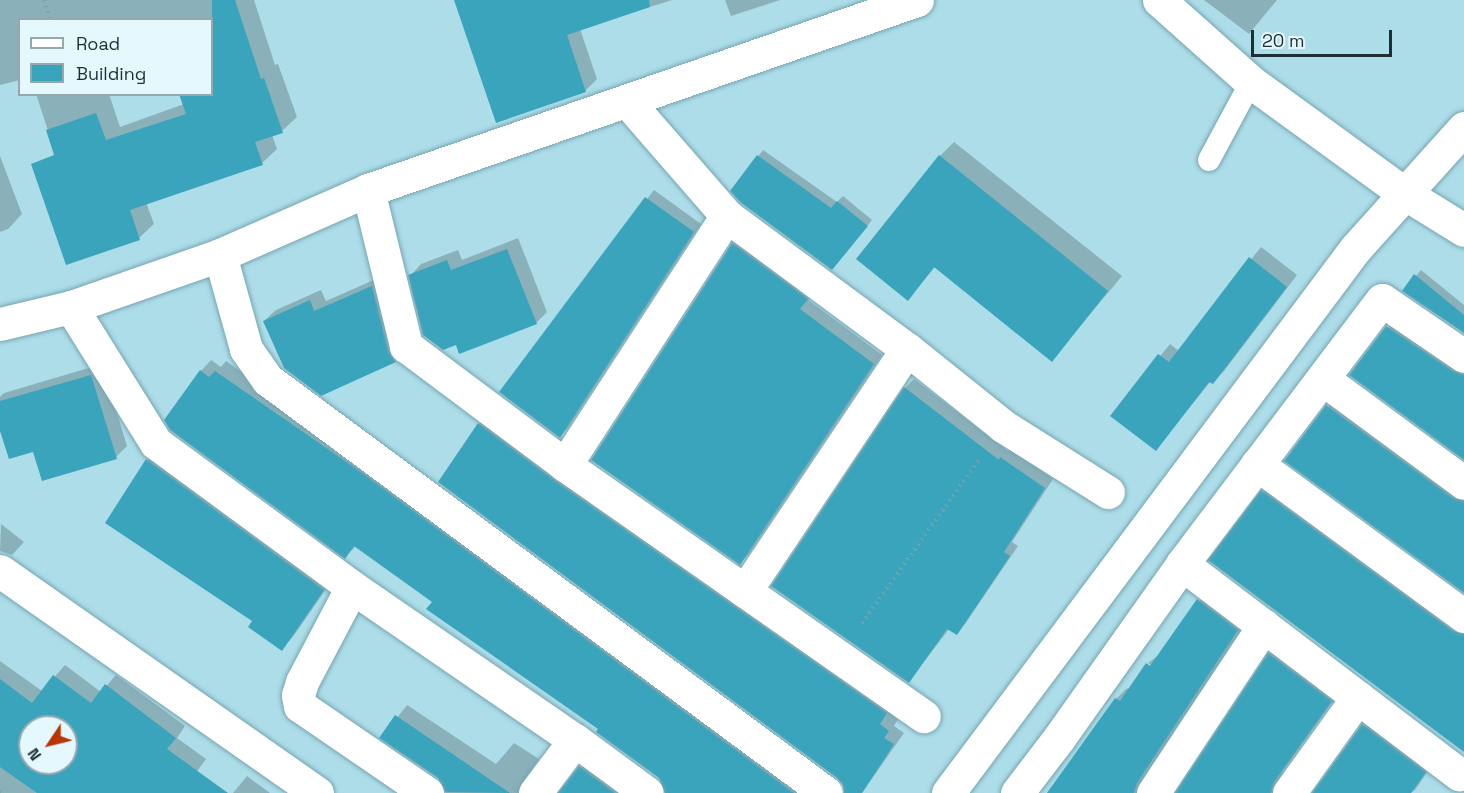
<!DOCTYPE html>
<html>
<head>
<meta charset="utf-8">
<style>
	body { margin:0 }
	#map { position:relative; width:1464px; height:793px; overflow:hidden; background:#addde9; font-family:"Space Grotesk",sans-serif }
	div>[style] { position:absolute }
	.shadow>* { inset:0; background:#0003 }
	.building>* { inset:0; background:#39a4bc }
	.path>* { height:4px; margin-top:-2px; transform-origin:0; background:repeating-linear-gradient(90deg,#7ba1aa 0 1.5px,transparent 0 6px) }
	.roads { filter:drop-shadow(0 0 2px #77a5b1) drop-shadow(0 0 2px #77a5b1) }
	.service>* { height:22px; margin:-11px; padding:0 11px; transform-origin:11px; border-radius:11px; background:#fff }
	.minor>* { height:33px; margin:-16.5px; padding:0 16.5px; transform-origin:16.5px; border-radius:16.5px; background:#fff }
	span { translate:-50% -50%; white-space:nowrap; text-align:center; line-height:1.15; -webkit-text-stroke:5px #e5f8fd; paint-order:stroke }
	.legend { position:absolute; left:18px; top:18px; width:195px; height:78px; box-sizing:border-box; background:#e5f8fd; border:2px solid #95a8ad; margin:0; padding:8px 10px; list-style:none; font-size:18px; color:#1c2f34 }
	.legend li { display:flex; align-items:center; gap:12px; height:30px }
	.legend b { width:30px; border:2px solid #95a8ad }
	.north { position:absolute; left:18px; top:715px; width:60px; height:60px; box-sizing:border-box; background:#e5f8fd; border:2px solid #95a8ad; border-radius:50%; rotate:235deg; font-size:16px; font-weight:700; line-height:24px; text-align:center; color:#1c2f34 }
	.north::after { content:''; display:block; margin:auto; width:21px; height:27px; background:#bc3404; clip-path:polygon(50% 0,100% 100%,50% 72%,0 100%) }
	.scale { position:absolute; left:1251px; top:30px; width:141px; height:27px; box-sizing:border-box; border:3px solid #1c2f34; border-top:0; padding-left:8px; font-size:18px; line-height:21px; white-space:nowrap; color:#1c2f34; -webkit-text-stroke:4px #e5f8fd; paint-order:stroke }
</style>
</head>
<body>
<div id="map">
	<div class="shadow">
		<div style="clip-path:polygon(0 0,254px 0,275px 65px,278px 64px,297px 117px,282px 131px,272px 135px,277px 149px,262px 163px,146px 202px,154px 224px,139px 238px,89px 256px,36px 94px,109px 94px,120px 127px,212px 94px,212px 20px,20px 20px,20px 80px,0 85px)"></div>
		<div style="clip-path:polygon(455px 0,672px 0,580px 29px,597px 79px,585px 91px)"></div>
		<div style="clip-path:polygon(725px 0,780px 0,731px 16px)"></div>
		<div style="clip-path:polygon(1204px 0,1277px 0,1249px 34px)"></div>
		<div style="clip-path:polygon(954px 142px,1122px 276px,1052px 360px,936px 266px,908px 299px,940px 156px)"></div>
		<div style="clip-path:polygon(763px 150px,837px 202px,843px 196px,872px 220px,837px 263px,732px 191px)"></div>
		<div style="clip-path:polygon(0 156px,22px 214px,8px 229px,0 232px)"></div>
		<div style="clip-path:polygon(654px 190px,701px 224px,568px 428px,560px 436px,501px 392px)"></div>
		<div style="clip-path:polygon(742px 235px,816px 290px,808px 300px,882px 355px,749px 554px,740px 563px,733px 244px)"></div>
		<div style="clip-path:polygon(518px 238px,547px 312px,536px 323px,457px 343px,410px 276px,421px 264px,458px 250px,462px 260px)"></div>
		<div style="clip-path:polygon(1261px 247px,1297px 275px,1224px 371px,1213px 382px,1211px 381px,1156px 449px,1112px 416px,1170px 344px,1179px 351px)"></div>
		<div style="clip-path:polygon(1421px 270px,1464px 305px,1464px 331px,1404px 290px)"></div>
		<div style="clip-path:polygon(383px 276px,406px 350px,395px 361px,321px 394px,264px 321px,276px 310px,321px 290px,326px 301px)"></div>
		<div style="clip-path:polygon(1398px 316px,1464px 362px,1464px 458px,1351px 374px)"></div>
		<div style="clip-path:polygon(211px 360px,221px 367px,226px 361px,372px 462px,819px 793px,667px 793px,660px 777px,434px 601px,357px 545px,345px 557px,201px 371px)"></div>
		<div style="clip-path:polygon(102px 364px,127px 446px,116px 457px,34px 450px,0 426px,0 397px,4px 393px)"></div>
		<div style="clip-path:polygon(914px 379px,1008px 451px,1011px 449px,1053px 479px,1012px 542px,1018px 546px,965px 624px,956px 633px,950px 628px,909px 681px,905px 388px)"></div>
		<div style="clip-path:polygon(1338px 395px,1464px 488px,1464px 591px,1286px 460px)"></div>
		<div style="clip-path:polygon(490px 414px,897px 702px,889px 713px,898px 719px,894px 726px,904px 733px,862px 793px,846px 793px,845px 785px,479px 424px)"></div>
		<div style="clip-path:polygon(158px 449px,334px 578px,292px 638px,281px 649px,255px 620px,147px 460px)"></div>
		<div style="clip-path:polygon(1273px 481px,1464px 621px,1464px 747px,1448px 740px,1210px 560px)"></div>
		<div style="clip-path:polygon(1px 524px,24px 542px,12px 555px,0 551px)"></div>
		<div style="clip-path:polygon(1209px 589px,1248px 619px,1148px 771px,1144px 781px,1148px 793px,1047px 793px,1116px 699px,1127px 688px,1129px 690px,1147px 665px,1157px 669px,1148px 663px,1159px 655px)"></div>
		<div style="clip-path:polygon(1280px 643px,1341px 690px,1284px 770px,1280px 780px,1284px 793px,1177px 793px,1269px 654px)"></div>
		<div style="clip-path:polygon(evenodd,0 661px,42px 691px,65px 665px,101px 692px,116px 675px,185px 726px,177px 738px,206px 759px,181px 793px,0 793px,0 661px,30px 727px,66px 727px,66px 763px,30px 763px,30px 727px)"></div>
		<div style="clip-path:polygon(407px 705px,496px 764px,514px 743px,539px 759px,526px 779px,531px 793px,446px 793px,446px 785px,439px 776px,382px 737px)"></div>
		<div style="clip-path:polygon(1373px 714px,1435px 761px,1415px 790px,1411px 793px,1314px 793px)"></div>
		<div style="clip-path:polygon(591px 756px,643px 793px,560px 793px)"></div>
		<div style="clip-path:polygon(247px 776px,270px 793px,233px 793px)"></div>
	</div>
	<div class="building">
		<div style="clip-path:polygon(212px 0,235px 0,261px 79px,264px 78px,283px 133px,255px 142px,263px 165px,130px 210px,140px 240px,66px 265px,31px 164px,54px 155px,46px 130px,96px 113px,106px 140px,186px 114px,179px 94px,212px 94px)"></div>
		<div style="clip-path:polygon(454px 0,649px 0,650px 7px,567px 35px,586px 92px,496px 123px)"></div>
		<div style="clip-path:polygon(757px 155px,831px 208px,837px 201px,868px 226px,832px 270px,740px 202px,730px 191px)"></div>
		<div style="clip-path:polygon(939px 155px,1108px 291px,1052px 362px,934px 267px,908px 301px,856px 259px)"></div>
		<div style="clip-path:polygon(645px 197px,694px 232px,560px 438px,499px 392px)"></div>
		<div style="clip-path:polygon(732px 243px,808px 299px,800px 309px,874px 364px,740px 565px,591px 460px)"></div>
		<div style="clip-path:polygon(507px 249px,537px 324px,459px 354px,456px 345px,443px 350px,423px 335px,408px 275px,447px 260px,451px 270px)"></div>
		<div style="clip-path:polygon(1249px 257px,1287px 287px,1213px 384px,1209px 382px,1156px 451px,1110px 416px,1158px 354px,1169px 362px)"></div>
		<div style="clip-path:polygon(1414px 274px,1464px 315px,1464px 333px,1402px 291px)"></div>
		<div style="clip-path:polygon(372px 286px,388px 350px,396px 362px,321px 396px,284px 368px,263px 321px,310px 300px,314px 311px)"></div>
		<div style="clip-path:polygon(1386px 326px,1453px 371px,1464px 375px,1464px 460px,1349px 375px)"></div>
		<div style="clip-path:polygon(200px 370px,209px 377px,215px 371px,361px 472px,794px 793px,665px 793px,659px 778px,596px 732px,598px 729px,426px 609px,432px 602px,354px 546px,345px 559px,170px 430px,164px 420px)"></div>
		<div style="clip-path:polygon(91px 375px,117px 459px,42px 481px,33px 452px,9px 459px,0 431px,0 401px)"></div>
		<div style="clip-path:polygon(904px 387px,999px 460px,1000px 457px,1045px 488px,1004px 552px,1010px 556px,957px 635px,947px 629px,909px 683px,771px 586px)"></div>
		<div style="clip-path:polygon(1326px 405px,1453px 498px,1464px 501px,1464px 593px,1284px 461px)"></div>
		<div style="clip-path:polygon(478px 423px,554px 480px,887px 713px,880px 724px,889px 731px,884px 738px,894px 744px,862px 793px,844px 793px,843px 785px,837px 778px,438px 482px)"></div>
		<div style="clip-path:polygon(146px 459px,324px 590px,282px 651px,248px 627px,252px 621px,105px 523px)"></div>
		<div style="clip-path:polygon(1261px 490px,1453px 631px,1464px 634px,1464px 752px,1208px 560px)"></div>
		<div style="clip-path:polygon(1197px 599px,1238px 630px,1137px 783px,1134px 793px,1047px 793px,1115px 698px,1120px 701px,1146px 663px,1150px 666px)"></div>
		<div style="clip-path:polygon(1268px 653px,1332px 701px,1274px 782px,1271px 793px,1175px 793px)"></div>
		<div style="clip-path:polygon(evenodd,53px 675px,91px 703px,105px 684px,176px 738px,167px 749px,228px 793px,37px 793px,0 767px,0 679px,32px 703px,53px 675px,30px 727px,66px 727px,66px 763px,30px 763px,30px 727px)"></div>
		<div style="clip-path:polygon(395px 715px,510px 793px,445px 792px,438px 778px,379px 738px)"></div>
		<div style="clip-path:polygon(1362px 724px,1426px 772px,1411px 793px,1312px 793px)"></div>
		<div style="clip-path:polygon(579px 766px,615px 793px,558px 793px)"></div>
	</div>
	<div class="path">
		<div style="left:44px;top:0;width:21px;rotate:73deg"></div>
		<div style="left:862px;top:623px;width:203px;rotate:-54.4deg"></div>
		<div style="left:0;top:791px;width:4px;rotate:27deg"></div>
	</div>
	<div class="roads">
		<div class="service">
			<div style="left:1209px;top:160px;width:89px;rotate:-61.7deg"></div>
		</div>
		<div class="minor">
			<div style="left:1159px;top:0;width:123px;rotate:41.7deg"></div>
			<div style="left:1251px;top:82px;width:189px;rotate:36deg"></div>
			<div style="left:1404px;top:193px;width:70px;rotate:31.7deg"></div>
			<div style="left:627px;top:101px;width:152px;rotate:49deg"></div>
			<div style="left:727px;top:216px;width:224px;rotate:36.5deg"></div>
			<div style="left:907px;top:349px;width:123px;rotate:38.7deg"></div>
			<div style="left:1003px;top:426px;width:124px;rotate:32.2deg"></div>
			<div style="left:368px;top:190px;width:161px;rotate:76.3deg"></div>
			<div style="left:406px;top:346px;width:199px;rotate:36.8deg"></div>
			<div style="left:565px;top:465px;width:438px;rotate:35deg"></div>
			<div style="left:220px;top:255px;width:98px;rotate:74.5deg"></div>
			<div style="left:246px;top:349px;width:38px;rotate:55deg"></div>
			<div style="left:268px;top:380px;width:694px;rotate:36.51deg"></div>
			<div style="left:71px;top:307px;width:160px;rotate:58deg"></div>
			<div style="left:156px;top:443px;width:243px;rotate:36.3deg"></div>
			<div style="left:352px;top:587px;width:270px;rotate:34.5deg"></div>
			<div style="left:575px;top:740px;width:89px;rotate:36.4deg"></div>
			<div style="left:0;top:324px;width:73px;rotate:-13.5deg"></div>
			<div style="left:71px;top:307px;width:158px;rotate:-19.2deg"></div>
			<div style="left:220px;top:255px;width:162px;rotate:-23.7deg"></div>
			<div style="left:368px;top:190px;width:581px;rotate:-19.09deg"></div>
			<div style="left:1323px;top:379px;width:175px;rotate:36.4deg"></div>
			<div style="left:1257px;top:464px;width:257px;rotate:36.3deg"></div>
			<div style="left:565px;top:465px;width:297px;rotate:-57deg"></div>
			<div style="left:1182px;top:564px;width:348px;rotate:37.2deg"></div>
			<div style="left:0;top:571px;width:387px;rotate:35deg"></div>
			<div style="left:352px;top:587px;width:107px;rotate:117.8deg"></div>
			<div style="left:302px;top:682px;width:14px;rotate:107deg"></div>
			<div style="left:298px;top:695px;width:11px;rotate:80deg"></div>
			<div style="left:300px;top:706px;width:154px;rotate:34.4deg"></div>
			<div style="left:745px;top:591px;width:291px;rotate:-56.2deg"></div>
			<div style="left:535px;top:793px;width:66px;rotate:-53deg"></div>
			<div style="left:948px;top:793px;width:679px;rotate:-53.2deg"></div>
			<div style="left:1355px;top:249px;width:163px;rotate:-48deg"></div>
			<div style="left:1017px;top:793px;width:69px;rotate:-52.6deg"></div>
			<div style="left:1059px;top:738px;width:213px;rotate:-54.7deg"></div>
			<div style="left:1182px;top:564px;width:331px;rotate:-52.9deg"></div>
			<div style="left:1382px;top:300px;width:99px;rotate:34.3deg"></div>
			<div style="left:1153px;top:793px;width:201px;rotate:-56.5deg"></div>
			<div style="left:1289px;top:793px;width:118px;rotate:-54.3deg"></div>
		</div>
	</div>
	<ul class="legend">
	<li><b style="height:8px;background:#fff"></b>Road</li>
	<li><b style="height:16px;background:#39a4bc"></b>Building</li>
	</ul>
	<div class="north">N</div>
	<div class="scale">20 m</div>
</div>
</body>
</html>
